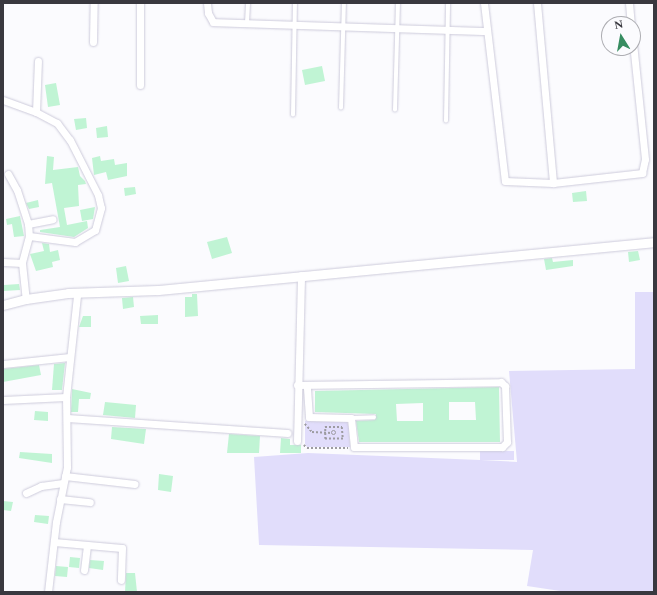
<!DOCTYPE html>
<html>
<head>
<meta charset="utf-8">
<style>
	body { margin:0 }
	#map { position:relative; width:657px; height:595px; overflow:hidden; background:#fbfbfe; font-family:Spectral,serif }
	div>[style] { position:absolute }
	.green>* { inset:0; background:#e1ddfb }
	.building>* { inset:0; background:#c0f4d4 }
	.path>* { height:1.5px; margin-top:-0.75px; transform-origin:0; background:repeating-linear-gradient(90deg,#9d9ca1 0 2px,transparent 0 4px) }
	.path>.ring { margin:-0.75px; padding:0; box-sizing:content-box; background:none; border:1.5px solid #9d9ca1; border-radius:50% }
	.roads { filter:drop-shadow(0 0 1px #cdcbdb) drop-shadow(0 0 1px #cdcbdb) }
	.lane>* { height:3.5px; margin:-1.75px; padding:0 1.75px; transform-origin:1.75px; border-radius:1.75px; background:#fff }
	.street>* { height:7px; margin:-3.5px; padding:0 3.5px; transform-origin:3.5px; border-radius:3.5px; background:#fff }
	.secondary>* { height:9px; margin:-4.5px; padding:0 4.5px; transform-origin:4.5px; border-radius:4.5px; background:#fff }
	span { translate:-50% -50%; white-space:nowrap; text-align:center; line-height:1.15; -webkit-text-stroke:3px #fbfbfe; paint-order:stroke }
	.frame { position:absolute; inset:0; border:4px solid #39383f; pointer-events:none }
	.north { position:absolute; left:601px; top:16px; width:40px; height:40px; box-sizing:border-box; background:#fbfbfe; border:1px solid #adadb2; border-radius:50%; rotate:349deg; font-size:11px; font-weight:700; line-height:16px; text-align:center; color:#39383f }
	.north::after { content:''; display:block; margin:auto; width:14px; height:18px; background:#378d61; clip-path:polygon(50% 0,100% 100%,50% 72%,0 100%) }
</style>
</head>
<body>
<div id="map">
	<div class="green">
		<div style="clip-path:polygon(635px 292px,654px 292px,654px 592px,567px 592px,527px 586px,533px 550px,259px 545px,254px 457px,308px 453px,480px 460px,480px 451px,514px 451px,514px 460px,481px 460px,517px 462px,509px 371px,635px 369px)"></div>
		<div style="clip-path:polygon(305px 421px,347px 422px,349px 426px,350px 447px,307px 447px,305px 444px)"></div>
	</div>
	<div class="building">
		<div style="clip-path:polygon(322px 66px,325px 81px,305px 85px,302px 70px)"></div>
		<div style="clip-path:polygon(56px 83px,60px 105px,48px 107px,45px 85px)"></div>
		<div style="clip-path:polygon(86px 118px,87px 128px,76px 130px,74px 119px)"></div>
		<div style="clip-path:polygon(107px 126px,108px 137px,97px 138px,96px 128px)"></div>
		<div style="clip-path:polygon(47px 156px,54px 157px,53px 170px,78px 167px,80px 176px,85px 181px,86px 184px,78px 185px,79px 206px,64px 208px,67px 225px,87px 221px,88px 228px,74px 237px,40px 232px,40px 230px,60px 227px,52px 183px,45px 184px)"></div>
		<div style="clip-path:polygon(100px 156px,101px 161px,114px 159px,115px 165px,127px 163px,127px 176px,108px 180px,106px 172px,94px 175px,92px 158px)"></div>
		<div style="clip-path:polygon(135px 187px,136px 194px,125px 196px,124px 188px)"></div>
		<div style="clip-path:polygon(586px 191px,587px 201px,573px 202px,572px 193px)"></div>
		<div style="clip-path:polygon(38px 200px,39px 207px,29px 209px,26px 203px)"></div>
		<div style="clip-path:polygon(95px 207px,93px 219px,82px 221px,80px 210px)"></div>
		<div style="clip-path:polygon(20px 216px,24px 236px,14px 237px,12px 224px,7px 225px,6px 219px)"></div>
		<div style="clip-path:polygon(227px 237px,232px 253px,212px 259px,207px 242px)"></div>
		<div style="clip-path:polygon(42px 243px,49px 244px,50px 252px,58px 250px,60px 260px,52px 262px,53px 267px,36px 271px,30px 254px,44px 251px)"></div>
		<div style="clip-path:polygon(638px 251px,640px 260px,629px 262px,628px 252px)"></div>
		<div style="clip-path:polygon(552px 258px,553px 262px,573px 260px,573px 266px,546px 270px,544px 259px)"></div>
		<div style="clip-path:polygon(126px 266px,129px 281px,118px 283px,116px 268px)"></div>
		<div style="clip-path:polygon(19px 284px,20px 290px,4px 291px,4px 285px)"></div>
		<div style="clip-path:polygon(192px 294px,197px 294px,198px 316px,185px 317px,185px 297px,192px 297px)"></div>
		<div style="clip-path:polygon(133px 297px,134px 307px,123px 309px,122px 298px)"></div>
		<div style="clip-path:polygon(158px 315px,158px 324px,141px 324px,140px 316px)"></div>
		<div style="clip-path:polygon(83px 316px,91px 316px,91px 327px,79px 327px)"></div>
		<div style="clip-path:polygon(65px 363px,62px 390px,52px 390px,54px 364px)"></div>
		<div style="clip-path:polygon(39px 365px,41px 375px,3px 382px,3px 369px)"></div>
		<div style="clip-path:polygon(evenodd,499px 387px,500px 442px,359px 442px,356px 421px,375px 420px,376px 414px,315px 412px,315px 391px,499px 387px,449px 402px,475px 402px,476px 420px,449px 420px,449px 402px,499px 387px,423px 403px,423px 421px,397px 421px,396px 404px,423px 403px)"></div>
		<div style="clip-path:polygon(72px 389px,91px 393px,90px 399px,79px 399px,78px 412px,71px 412px)"></div>
		<div style="clip-path:polygon(105px 402px,136px 405px,135px 418px,103px 415px)"></div>
		<div style="clip-path:polygon(35px 411px,48px 412px,48px 421px,34px 420px)"></div>
		<div style="clip-path:polygon(112px 427px,146px 429px,144px 444px,111px 439px)"></div>
		<div style="clip-path:polygon(229px 434px,260px 436px,259px 453px,227px 453px)"></div>
		<div style="clip-path:polygon(281px 438px,290px 439px,290px 445px,301px 445px,301px 453px,280px 453px)"></div>
		<div style="clip-path:polygon(20px 452px,52px 454px,52px 463px,19px 458px)"></div>
		<div style="clip-path:polygon(159px 474px,173px 476px,171px 492px,158px 490px)"></div>
		<div style="clip-path:polygon(3px 501px,13px 502px,11px 511px,3px 510px)"></div>
		<div style="clip-path:polygon(35px 515px,49px 516px,48px 524px,34px 522px)"></div>
		<div style="clip-path:polygon(70px 557px,80px 558px,79px 568px,69px 567px)"></div>
		<div style="clip-path:polygon(90px 560px,104px 561px,103px 570px,89px 568px)"></div>
		<div style="clip-path:polygon(56px 566px,68px 567px,67px 577px,55px 576px)"></div>
		<div style="clip-path:polygon(126px 573px,135px 573px,137px 592px,125px 592px)"></div>
	</div>
	<div class="path">
		<div style="left:305px;top:424px;width:11px;rotate:49deg"></div>
		<div style="left:312px;top:432px;width:20px;rotate:3deg"></div>
		<div style="left:342px;top:427px;width:12px;rotate:85deg"></div>
		<div style="left:343px;top:439px;width:18px;rotate:180deg"></div>
		<div style="left:325px;top:439px;width:12px;rotate:-90deg"></div>
		<div style="left:325px;top:427px;width:17px"></div>
		<div class="ring" style="left:331.5px;top:430.5px;width:3.5px;height:3.5px"></div>
		<div style="left:304px;top:445px;width:4px;rotate:45deg"></div>
		<div style="left:307px;top:448px;width:41px"></div>
	</div>
	<div class="roads">
		<div class="lane">
			<div style="left:247px;top:23px;width:20px;rotate:-87deg"></div>
			<div style="left:341px;top:108px;width:105px;rotate:-88.4deg"></div>
			<div style="left:395px;top:110px;width:107px;rotate:-88.4deg"></div>
			<div style="left:293px;top:115px;width:112px;rotate:-89deg"></div>
			<div style="left:446px;top:121px;width:118px;rotate:-89deg"></div>
			<div style="left:351px;top:418px;width:23px;rotate:-2deg"></div>
		</div>
		<div class="street">
			<div style="left:207px;top:3px;width:10px;rotate:84deg"></div>
			<div style="left:208px;top:13px;width:10px;rotate:61deg"></div>
			<div style="left:213px;top:22px;width:273px;rotate:1.9deg"></div>
			<div style="left:484px;top:3px;width:179px;rotate:83.3deg"></div>
			<div style="left:505px;top:181px;width:48px;rotate:2.4deg"></div>
			<div style="left:553px;top:183px;width:90px;rotate:-6.4deg"></div>
			<div style="left:642px;top:173px;width:14px;rotate:-78deg"></div>
			<div style="left:645px;top:159px;width:118px;rotate:-95.9deg"></div>
			<div style="left:537px;top:3px;width:181px;rotate:84.9deg"></div>
			<div style="left:629px;top:3px;width:21px;rotate:85deg"></div>
			<div style="left:93px;top:42px;width:39px;rotate:-89deg"></div>
			<div style="left:140px;top:85px;width:82px;rotate:-90deg"></div>
			<div style="left:3px;top:100px;width:35px;rotate:20deg"></div>
			<div style="left:36px;top:112px;width:24px;rotate:28deg"></div>
			<div style="left:57px;top:123px;width:21px;rotate:53deg"></div>
			<div style="left:70px;top:140px;width:62px;rotate:63deg"></div>
			<div style="left:98px;top:195px;width:13px;rotate:77deg"></div>
			<div style="left:101px;top:208px;width:23px;rotate:105deg"></div>
			<div style="left:95px;top:230px;width:23px;rotate:149deg"></div>
			<div style="left:75px;top:242px;width:46px;rotate:-172.6deg"></div>
			<div style="left:36px;top:112px;width:51px;rotate:-87.8deg"></div>
			<div style="left:8px;top:174px;width:18px;rotate:61deg"></div>
			<div style="left:17px;top:190px;width:35px;rotate:72deg"></div>
			<div style="left:28px;top:223px;width:13px;rotate:86deg"></div>
			<div style="left:29px;top:236px;width:28px;rotate:105deg"></div>
			<div style="left:22px;top:263px;width:36px;rotate:84deg"></div>
			<div style="left:28px;top:224px;width:25px;rotate:-11deg"></div>
			<div style="left:3px;top:262px;width:19px;rotate:3deg"></div>
			<div style="left:3px;top:364px;width:67px;rotate:-6deg"></div>
			<div style="left:297px;top:385px;width:204px;rotate:-0.8deg"></div>
			<div style="left:501px;top:382px;width:6px;rotate:45deg"></div>
			<div style="left:505px;top:386px;width:56px;rotate:88deg"></div>
			<div style="left:507px;top:442px;width:7px;rotate:135deg"></div>
			<div style="left:502px;top:447px;width:148px;rotate:180deg"></div>
			<div style="left:354px;top:447px;width:29px;rotate:-96deg"></div>
			<div style="left:351px;top:418px;width:42px;rotate:-178.6deg"></div>
			<div style="left:309px;top:417px;width:32px;rotate:-94deg"></div>
			<div style="left:3px;top:400px;width:63px;rotate:-2.7deg"></div>
			<div style="left:67px;top:418px;width:221px;rotate:3.9deg"></div>
			<div style="left:297px;top:441px;width:166px;rotate:-88.6deg"></div>
			<div style="left:65px;top:476px;width:70px;rotate:6.5deg"></div>
			<div style="left:26px;top:493px;width:17px;rotate:-25deg"></div>
			<div style="left:41px;top:486px;width:22px;rotate:-8deg"></div>
			<div style="left:60px;top:499px;width:30px;rotate:6deg"></div>
			<div style="left:54px;top:542px;width:68px;rotate:5deg"></div>
			<div style="left:122px;top:548px;width:32px;rotate:92deg"></div>
			<div style="left:84px;top:570px;width:25px;rotate:-83deg"></div>
			<div style="left:48px;top:592px;width:70px;rotate:-83.5deg"></div>
			<div style="left:56px;top:522px;width:56px;rotate:-78.7deg"></div>
			<div style="left:67px;top:467px;width:70px;rotate:-90.8deg"></div>
			<div style="left:66px;top:397px;width:103px;rotate:-83.8deg"></div>
		</div>
		<div class="secondary">
			<div style="left:3px;top:305px;width:24px;rotate:-15deg"></div>
			<div style="left:26px;top:299px;width:42px;rotate:-8.1deg"></div>
			<div style="left:68px;top:293px;width:90px;rotate:-1.9deg"></div>
			<div style="left:158px;top:290px;width:498px;rotate:-5.5deg"></div>
		</div>
	</div>
	<div class="frame"></div>
	<div class="north">N</div>
</div>
</body>
</html>
